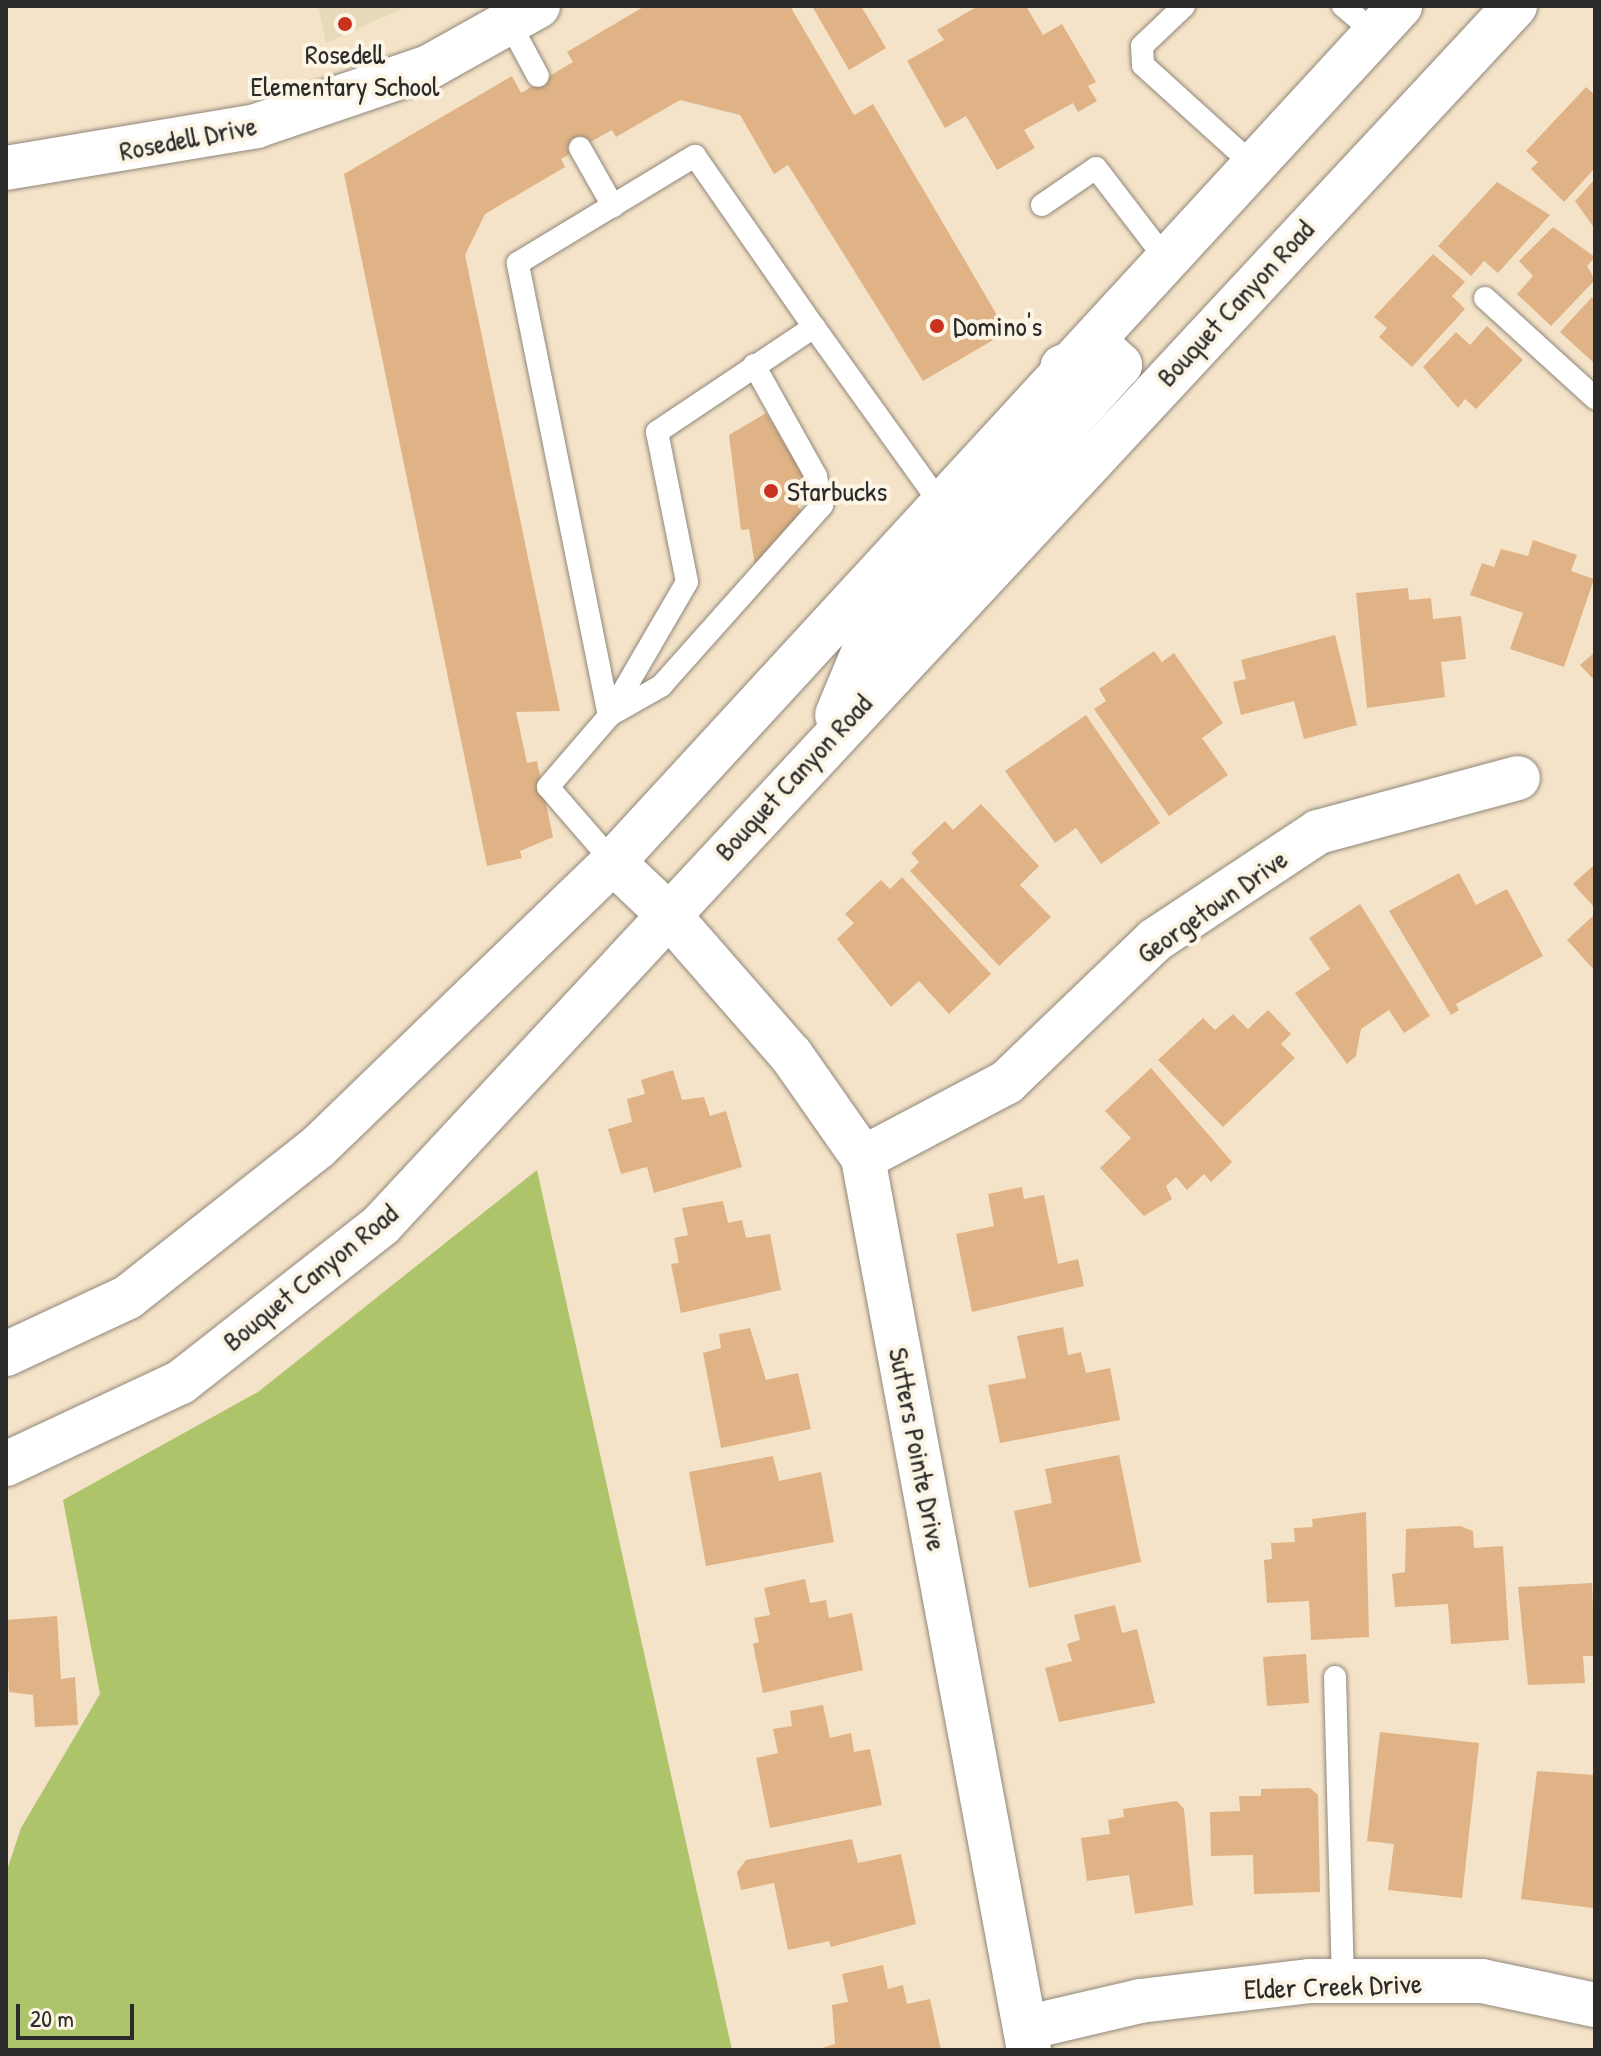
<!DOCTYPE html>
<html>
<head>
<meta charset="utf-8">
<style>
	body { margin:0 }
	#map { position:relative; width:1601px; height:2056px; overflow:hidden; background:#f5e3c9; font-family:"Patrick Hand",sans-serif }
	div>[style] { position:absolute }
	.built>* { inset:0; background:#e6daba }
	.green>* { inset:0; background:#adc46a }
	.building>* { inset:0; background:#dfb385 }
	.roads { filter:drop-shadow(0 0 2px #90877a) drop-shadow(0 0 2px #90877a) }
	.lane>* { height:22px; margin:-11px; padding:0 11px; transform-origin:11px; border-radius:11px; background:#fff }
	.street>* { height:44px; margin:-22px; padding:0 22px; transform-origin:22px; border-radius:22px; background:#fff }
	.primary>* { height:44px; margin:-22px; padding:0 22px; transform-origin:22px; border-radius:22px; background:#fff }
	.dots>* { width:22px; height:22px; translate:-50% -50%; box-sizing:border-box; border:4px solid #fcf5e5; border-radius:50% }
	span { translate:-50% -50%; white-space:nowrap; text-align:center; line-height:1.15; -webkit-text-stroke:8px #fcf5e5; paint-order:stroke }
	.poi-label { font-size:28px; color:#2b2b2b }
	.left { translate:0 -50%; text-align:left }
	.street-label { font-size:28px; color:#2b2b2b }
	.frame { position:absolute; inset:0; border:8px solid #2b2b2b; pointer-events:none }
	.scale { position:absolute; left:16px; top:2004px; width:118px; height:36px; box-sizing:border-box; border:4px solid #2b2b2b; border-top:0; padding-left:10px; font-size:24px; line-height:28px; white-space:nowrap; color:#2b2b2b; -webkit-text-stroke:6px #fcf5e5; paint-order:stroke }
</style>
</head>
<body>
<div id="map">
	<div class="built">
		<div style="clip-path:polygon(318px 6px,408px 6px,326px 43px)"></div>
	</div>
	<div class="green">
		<div style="clip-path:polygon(537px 1170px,732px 2050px,6px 2050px,6px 1873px,21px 1828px,100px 1694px,63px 1500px,258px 1392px)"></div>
	</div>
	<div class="building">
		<div style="clip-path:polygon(645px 6px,790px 6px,854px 115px,873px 104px,1007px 332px,923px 381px,788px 165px,774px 174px,740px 115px,680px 100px,616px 137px,612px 130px,580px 148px,561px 159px,565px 167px,485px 214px,465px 255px,560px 711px,516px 712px,527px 763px,537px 761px,553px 837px,520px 851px,522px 858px,487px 866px,344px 174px,512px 76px,521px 93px,573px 62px,567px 52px)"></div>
		<div style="clip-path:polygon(812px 6px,861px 6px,886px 48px,849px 70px)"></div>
		<div style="clip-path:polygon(978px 6px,1026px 6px,1043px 35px,1062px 24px,1096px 82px,1088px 86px,1097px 101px,1078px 112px,1073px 103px,1024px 130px,1035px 148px,997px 170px,966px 116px,945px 128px,907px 61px,944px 40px,937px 30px)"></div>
		<div style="clip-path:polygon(1586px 87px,1595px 95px,1595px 168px,1564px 202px,1531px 169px,1538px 162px,1526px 151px)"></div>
		<div style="clip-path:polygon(1595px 179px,1595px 229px,1575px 201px)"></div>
		<div style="clip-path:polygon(1497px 182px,1550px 215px,1498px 273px,1484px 261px,1471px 276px,1438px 246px)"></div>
		<div style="clip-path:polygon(1553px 227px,1595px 257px,1587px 266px,1595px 280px,1551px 326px,1517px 294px,1533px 276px,1519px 261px)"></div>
		<div style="clip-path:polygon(1433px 254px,1465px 282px,1452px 296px,1465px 309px,1412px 367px,1379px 337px,1387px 328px,1374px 317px)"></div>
		<div style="clip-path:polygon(1592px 297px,1595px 300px,1595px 364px,1560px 332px)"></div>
		<div style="clip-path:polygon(1487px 326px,1523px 360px,1476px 409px,1465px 399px,1458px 408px,1423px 367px,1456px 332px,1470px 345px)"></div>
		<div style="clip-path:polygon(766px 413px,794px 459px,801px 454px,809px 487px,797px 506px,804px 513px,755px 565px,749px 529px,741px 530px,729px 435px)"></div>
		<div style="clip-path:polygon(1533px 540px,1577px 555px,1571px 571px,1594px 579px,1564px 667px,1510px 649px,1523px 613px,1470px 595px,1482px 563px,1494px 567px,1501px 549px,1528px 556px)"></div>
		<div style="clip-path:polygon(1408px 588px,1409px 600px,1431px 598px,1433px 619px,1461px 616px,1466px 659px,1441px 662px,1445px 697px,1367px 708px,1356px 593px)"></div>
		<div style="clip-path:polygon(1335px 635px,1357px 725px,1304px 739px,1294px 701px,1241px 715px,1233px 682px,1246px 679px,1241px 660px)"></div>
		<div style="clip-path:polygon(1154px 651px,1162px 662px,1174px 653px,1223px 723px,1202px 738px,1228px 775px,1169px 816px,1094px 709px,1106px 701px,1099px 689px)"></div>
		<div style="clip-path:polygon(1595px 652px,1595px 681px,1580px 665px)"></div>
		<div style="clip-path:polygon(1086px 715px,1160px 823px,1101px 864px,1076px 828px,1055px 843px,1005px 771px)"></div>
		<div style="clip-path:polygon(981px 804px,1039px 866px,1020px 885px,1051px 917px,999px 966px,910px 871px,919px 862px,911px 853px,945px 821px,953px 830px)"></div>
		<div style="clip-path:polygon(1595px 864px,1595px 908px,1573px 884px)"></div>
		<div style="clip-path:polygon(1459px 873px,1476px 905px,1507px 889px,1543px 956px,1456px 1004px,1459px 1010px,1451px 1015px,1389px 911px)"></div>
		<div style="clip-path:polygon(902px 877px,991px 974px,949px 1014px,919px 981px,891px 1007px,837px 939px,854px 923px,845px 914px,881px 880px,890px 889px)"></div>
		<div style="clip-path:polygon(1360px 904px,1430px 1016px,1404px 1033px,1389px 1010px,1361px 1029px,1356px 1056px,1347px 1064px,1295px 993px,1330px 969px,1309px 938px)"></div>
		<div style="clip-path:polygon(1595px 914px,1595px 971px,1567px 940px)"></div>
		<div style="clip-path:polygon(1268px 1010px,1291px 1034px,1281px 1044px,1295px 1058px,1223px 1127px,1158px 1060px,1203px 1018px,1215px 1030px,1233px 1014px,1248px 1029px)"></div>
		<div style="clip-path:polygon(1151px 1068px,1232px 1162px,1211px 1182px,1204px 1174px,1187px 1190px,1176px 1177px,1166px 1186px,1172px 1199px,1144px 1216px,1100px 1168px,1131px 1138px,1105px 1111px)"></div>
		<div style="clip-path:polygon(673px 1070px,682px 1100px,704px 1097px,710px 1116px,726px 1111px,742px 1167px,654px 1193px,647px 1167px,621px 1174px,608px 1129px,632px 1122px,627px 1099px,645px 1094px,641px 1080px)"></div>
		<div style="clip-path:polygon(1022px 1187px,1024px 1199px,1044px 1195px,1058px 1264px,1078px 1259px,1084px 1286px,972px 1312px,956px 1234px,994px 1226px,988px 1194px)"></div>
		<div style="clip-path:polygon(723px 1201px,728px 1223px,742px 1220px,746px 1238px,770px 1234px,781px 1290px,681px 1313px,671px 1264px,679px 1263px,674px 1238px,688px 1235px,682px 1208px)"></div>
		<div style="clip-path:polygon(1063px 1327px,1068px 1355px,1081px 1352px,1086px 1373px,1110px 1368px,1120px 1420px,1000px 1443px,988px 1385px,1026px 1378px,1017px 1336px)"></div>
		<div style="clip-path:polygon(750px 1328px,766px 1380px,798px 1373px,811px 1429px,721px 1448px,703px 1353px,721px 1348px,719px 1334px)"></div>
		<div style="clip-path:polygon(1119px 1455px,1141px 1562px,1029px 1588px,1014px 1511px,1052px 1503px,1045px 1469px)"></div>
		<div style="clip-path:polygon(773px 1456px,779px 1481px,821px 1472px,834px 1542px,706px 1566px,689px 1472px)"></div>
		<div style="clip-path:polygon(1366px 1512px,1369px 1637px,1311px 1640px,1309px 1601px,1267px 1603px,1264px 1560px,1272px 1559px,1271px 1543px,1295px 1542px,1294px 1528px,1313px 1527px,1312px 1519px)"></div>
		<div style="clip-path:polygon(1460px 1526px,1473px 1531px,1474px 1548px,1503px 1546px,1509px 1640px,1451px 1644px,1448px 1604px,1395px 1607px,1392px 1574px,1405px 1572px,1406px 1529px)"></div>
		<div style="clip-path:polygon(805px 1579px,810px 1603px,826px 1600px,829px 1618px,852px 1613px,863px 1670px,763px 1693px,753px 1644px,759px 1642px,754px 1618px,770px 1615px,764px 1588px)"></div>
		<div style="clip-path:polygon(1592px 1583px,1595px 1656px,1583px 1656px,1585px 1683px,1528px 1685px,1518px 1587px)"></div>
		<div style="clip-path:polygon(1115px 1605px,1122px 1633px,1137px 1629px,1155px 1703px,1059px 1722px,1045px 1668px,1072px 1661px,1067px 1644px,1080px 1640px,1074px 1615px)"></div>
		<div style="clip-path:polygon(57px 1616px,61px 1679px,75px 1677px,78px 1725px,35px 1727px,33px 1695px,9px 1692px,6px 1620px)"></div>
		<div style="clip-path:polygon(1306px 1654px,1309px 1703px,1267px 1706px,1263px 1657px)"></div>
		<div style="clip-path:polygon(823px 1705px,830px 1738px,851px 1733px,854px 1752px,870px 1749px,882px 1805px,770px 1828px,756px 1758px,778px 1753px,773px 1729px,792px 1726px,790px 1711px)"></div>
		<div style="clip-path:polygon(1380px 1732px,1479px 1743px,1462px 1898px,1388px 1890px,1394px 1844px,1367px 1841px)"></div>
		<div style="clip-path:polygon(1537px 1771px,1595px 1775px,1593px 1908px,1521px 1899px)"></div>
		<div style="clip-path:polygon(1310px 1788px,1318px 1795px,1320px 1892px,1254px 1894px,1253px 1855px,1211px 1856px,1210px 1812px,1240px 1811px,1239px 1796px,1261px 1796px,1261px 1789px)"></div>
		<div style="clip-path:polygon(1177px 1801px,1184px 1809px,1193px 1905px,1135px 1914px,1129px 1875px,1087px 1881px,1081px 1838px,1110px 1834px,1108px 1820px,1124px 1817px,1123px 1809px)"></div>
		<div style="clip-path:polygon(852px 1839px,858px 1863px,901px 1854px,916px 1924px,831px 1947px,829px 1941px,788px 1950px,774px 1883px,741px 1890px,737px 1872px,746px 1860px)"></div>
		<div style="clip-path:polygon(883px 1965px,888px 1989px,903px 1985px,907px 2004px,930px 1999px,941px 2050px,816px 2050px,835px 2044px,832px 2005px,848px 2002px,842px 1974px)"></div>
	</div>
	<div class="roads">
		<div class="lane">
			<div style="left:1184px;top:6px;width:58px;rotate:136.4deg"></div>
			<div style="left:1142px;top:46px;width:19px;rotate:87deg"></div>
			<div style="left:1143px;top:65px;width:146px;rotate:42.2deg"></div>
			<div style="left:1343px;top:6px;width:42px;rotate:40.2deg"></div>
			<div style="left:509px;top:22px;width:61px;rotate:61.8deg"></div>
			<div style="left:580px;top:148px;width:67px;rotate:60.4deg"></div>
			<div style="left:1042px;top:205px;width:65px;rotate:-34.4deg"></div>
			<div style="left:1096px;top:168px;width:113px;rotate:52.5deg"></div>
			<div style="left:1485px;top:298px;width:149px;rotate:42.3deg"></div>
			<div style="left:610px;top:715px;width:59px;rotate:-29.6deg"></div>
			<div style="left:661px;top:686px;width:242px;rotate:-48.3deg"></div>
			<div style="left:822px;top:505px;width:30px;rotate:-102deg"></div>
			<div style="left:816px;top:476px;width:127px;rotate:-119.2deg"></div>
			<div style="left:609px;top:716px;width:462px;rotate:-101.4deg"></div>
			<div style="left:518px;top:263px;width:207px;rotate:-31.2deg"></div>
			<div style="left:695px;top:156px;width:208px;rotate:55.2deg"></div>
			<div style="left:613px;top:862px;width:99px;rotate:-130.9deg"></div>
			<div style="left:548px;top:787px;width:94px;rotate:-49.3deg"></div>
			<div style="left:609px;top:716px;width:155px;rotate:-59.8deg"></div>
			<div style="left:687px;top:582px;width:153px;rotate:-101.3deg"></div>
			<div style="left:657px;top:432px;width:189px;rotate:-33.8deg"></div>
			<div style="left:814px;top:327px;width:220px;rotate:54.4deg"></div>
			<div style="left:1335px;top:1677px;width:304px;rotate:88.5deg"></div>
		</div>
		<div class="street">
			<div style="left:6px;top:168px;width:254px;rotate:-9.5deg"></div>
			<div style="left:256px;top:126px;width:183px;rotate:-18.8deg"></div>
			<div style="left:429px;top:67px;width:125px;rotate:-29.2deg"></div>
			<div style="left:667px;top:913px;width:189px;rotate:48.9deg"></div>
			<div style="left:791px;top:1055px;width:126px;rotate:55deg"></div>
			<div style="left:863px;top:1158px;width:907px;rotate:79.46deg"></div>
			<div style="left:863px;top:1158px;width:163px;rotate:-27.8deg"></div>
			<div style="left:1007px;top:1082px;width:205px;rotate:-43.8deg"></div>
			<div style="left:1155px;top:940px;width:196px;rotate:-33.5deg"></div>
			<div style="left:1318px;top:832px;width:207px;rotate:-15.1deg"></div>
			<div style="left:1025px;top:2028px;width:118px;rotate:-13.2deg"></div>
			<div style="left:1140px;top:2001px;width:170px;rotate:-6.7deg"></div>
			<div style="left:1309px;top:1981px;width:173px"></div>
			<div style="left:1482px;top:1981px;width:116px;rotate:12deg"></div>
		</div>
		<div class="primary">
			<div style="left:837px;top:715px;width:73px;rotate:-67.3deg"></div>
			<div style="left:865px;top:648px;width:381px;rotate:-48deg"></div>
			<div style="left:1120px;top:365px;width:19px;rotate:-137deg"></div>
			<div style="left:1106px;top:352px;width:46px;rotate:161.2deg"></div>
			<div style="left:613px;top:862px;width:74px;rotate:43.4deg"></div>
			<div style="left:6px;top:1354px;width:135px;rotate:-25deg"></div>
			<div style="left:128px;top:1297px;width:242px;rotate:-38.3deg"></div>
			<div style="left:318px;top:1147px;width:410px;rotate:-44deg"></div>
			<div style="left:613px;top:862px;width:1163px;rotate:-47.4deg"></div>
			<div style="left:6px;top:1464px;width:193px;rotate:-25.1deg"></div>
			<div style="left:181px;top:1382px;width:254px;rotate:-38.1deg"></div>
			<div style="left:381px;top:1225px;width:1665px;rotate:-47.07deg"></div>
		</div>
	</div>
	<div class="dots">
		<div style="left:345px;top:24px;background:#c8321e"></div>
		<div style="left:937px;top:326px;background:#c8321e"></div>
		<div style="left:771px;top:491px;background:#c8321e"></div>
	</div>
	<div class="poi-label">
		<span style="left:345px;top:70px">Rosedell<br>Elementary School</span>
		<span class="left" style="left:953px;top:326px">Domino's</span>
		<span class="left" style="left:787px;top:491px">Starbucks</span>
	</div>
	<div class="street-label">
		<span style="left:188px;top:138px;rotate:-11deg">Rosedell Drive</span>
		<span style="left:1235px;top:303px;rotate:-47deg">Bouquet Canyon Road</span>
		<span style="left:793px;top:777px;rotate:-47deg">Bouquet Canyon Road</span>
		<span style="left:1212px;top:906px;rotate:-35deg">Georgetown Drive</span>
		<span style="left:310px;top:1277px;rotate:-39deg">Bouquet Canyon Road</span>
		<span style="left:918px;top:1449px;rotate:79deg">Sutters Pointe Drive</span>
		<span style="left:1333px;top:1986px;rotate:-2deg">Elder Creek Drive</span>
	</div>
	<div class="frame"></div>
	<div class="scale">20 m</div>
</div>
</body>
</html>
